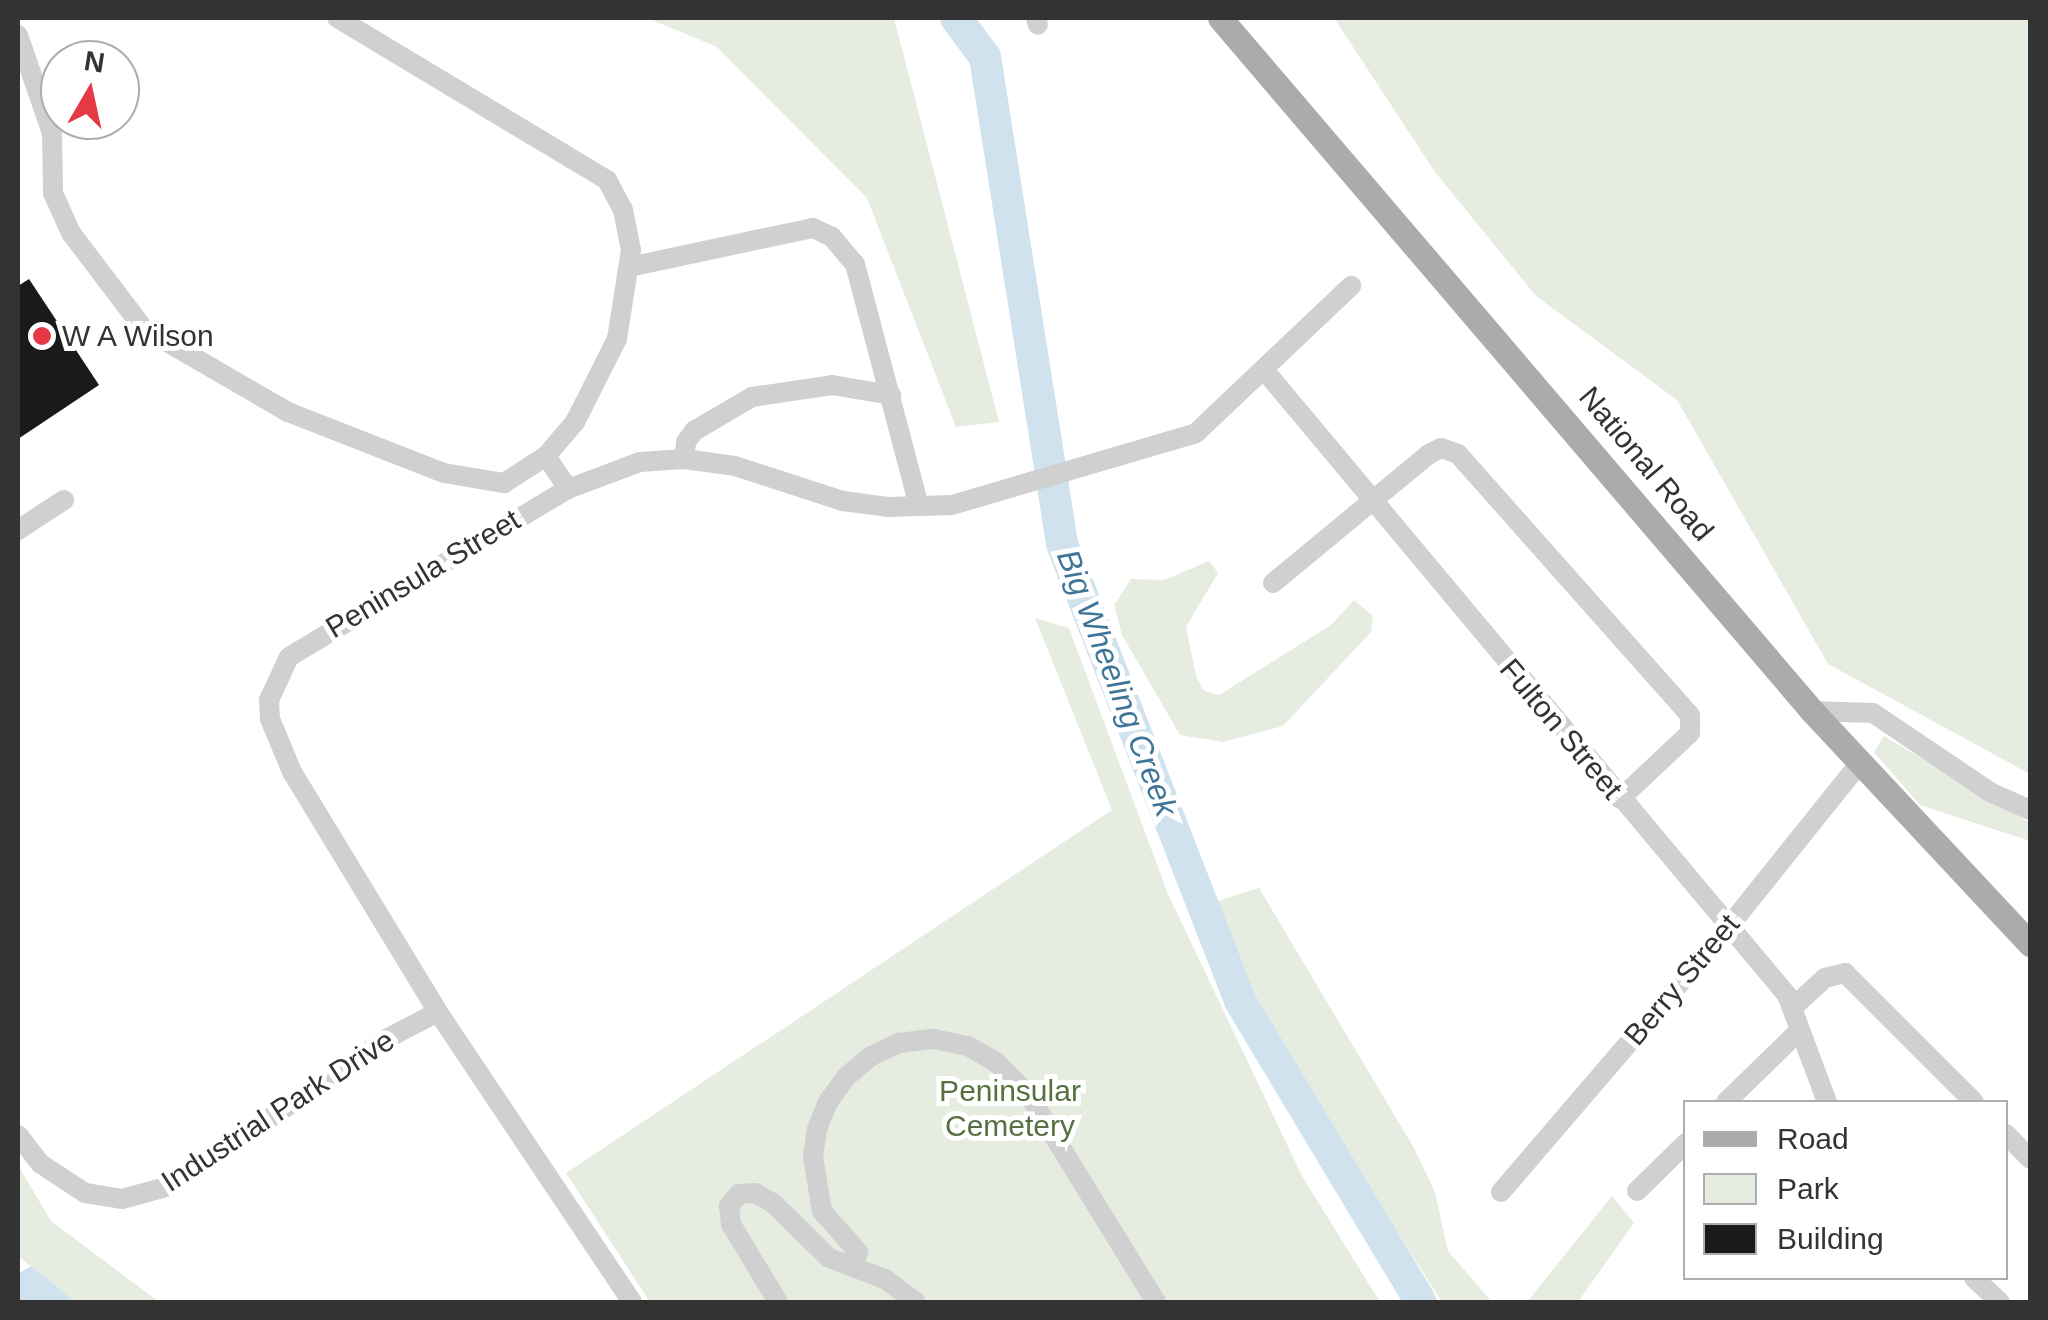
<!DOCTYPE html>
<html>
<head>
<meta charset="utf-8">
<style>
	body { margin:0 }
	#map { position:relative; width:2048px; height:1320px; overflow:hidden; background:#fff; font-family:Helvetica,sans-serif }
	div>[style] { position:absolute }
	.green>* { inset:0; background:#e6ecdf }
	.water>* { inset:0; background:#cfe2ee }
	.river>* { height:32px; margin:-16px; padding:0 16px; transform-origin:16px; border-radius:16px; background:#cfe2ee }
	.building>* { inset:0; background:#1a1a1a }
	.minor>* { height:20px; margin:-10px; padding:0 10px; transform-origin:10px; border-radius:10px; background:#d0d0d0 }
	.major>* { height:25px; margin:-12.5px; padding:0 12.5px; transform-origin:12.5px; border-radius:12.5px; background:#ababab }
	.dots>* { width:28px; height:28px; translate:-50% -50%; box-sizing:border-box; border:5px solid #fff; border-radius:50% }
	span { translate:-50% -50%; white-space:nowrap; text-align:center; line-height:1.15; -webkit-text-stroke:10px #fff; paint-order:stroke }
	.poi-label { font-size:30px; color:#333 }
	.left { translate:0 -50%; text-align:left }
	.street-label { font-size:30px; color:#333 }
	.park-label { font-size:30px; color:#56703f }
	.water-label { font-size:32px; color:#3f7597; font-style:italic }
	.frame { position:absolute; inset:0; border:20px solid #333; pointer-events:none }
	.legend { position:absolute; left:1683px; top:1100px; width:325px; height:180px; box-sizing:border-box; background:#fff; border:2px solid #adadad; margin:0; padding:12px 18px; list-style:none; font-size:30px; color:#333 }
	.legend li { display:flex; align-items:center; gap:20px; height:50px }
	.legend b { width:50px; border:2px solid #adadad }
	.north { position:absolute; left:40px; top:40px; width:100px; height:100px; box-sizing:border-box; background:#fff; border:2px solid #adadad; border-radius:50%; rotate:9deg; font-size:28px; font-weight:700; line-height:40px; text-align:center; color:#333 }
	.north::after { content:''; display:block; margin:auto; width:35px; height:45px; background:#e63946; clip-path:polygon(50% 0,100% 100%,50% 72%,0 100%) }
</style>
</head>
<body>
<div id="map">
	<div class="green">
		<div style="clip-path:polygon(647px 18px,894px 18px,999px 422px,956px 427px,867px 198px,717px 47px)"></div>
		<div style="clip-path:polygon(1334px 18px,2030px 18px,2030px 774px,1828px 664px,1677px 400px,1536px 296px,1435px 172px)"></div>
		<div style="clip-path:polygon(1209px 561px,1218px 573px,1186px 627px,1196px 676px,1204px 691px,1219px 695px,1331px 625px,1354px 600px,1373px 616px,1371px 632px,1283px 726px,1223px 742px,1180px 735px,1122px 635px,1114px 605px,1131px 579px,1164px 580px)"></div>
		<div style="clip-path:polygon(1035px 618px,1069px 628px,1168px 894px,1302px 1176px,1380px 1302px,650px 1302px,566px 1173px,1112px 810px)"></div>
		<div style="clip-path:polygon(1884px 736px,2030px 823px,2030px 841px,1920px 805px,1874px 752px)"></div>
		<div style="clip-path:polygon(1259px 888px,1414px 1148px,1435px 1192px,1448px 1251px,1492px 1302px,1442px 1302px,1272px 1036px,1214px 902px)"></div>
		<div style="clip-path:polygon(18px 1165px,51px 1221px,159px 1302px,76px 1302px,18px 1256px)"></div>
		<div style="clip-path:polygon(1612px 1196px,1634px 1223px,1578px 1302px,1527px 1302px)"></div>
	</div>
	<div class="water">
		<div style="clip-path:polygon(31px 1266px,76px 1302px,18px 1302px,18px 1274px)"></div>
	</div>
	<div class="river">
		<div style="left:956px;top:18px;width:49px;rotate:53.4deg"></div>
		<div style="left:985px;top:57px;width:493px;rotate:81deg"></div>
		<div style="left:1062px;top:544px;width:490px;rotate:68.7deg"></div>
		<div style="left:1240px;top:1001px;width:351px;rotate:59deg"></div>
	</div>
	<div class="building">
		<div style="clip-path:polygon(29px 279px,99px 385px,18px 439px,18px 286px)"></div>
	</div>
	<div class="minor">
		<div style="left:1036px;top:18px;width:7px;rotate:74deg"></div>
		<div style="left:18px;top:35px;width:104px;rotate:70.9deg"></div>
		<div style="left:52px;top:133px;width:60px;rotate:89deg"></div>
		<div style="left:53px;top:193px;width:44px;rotate:65.8deg"></div>
		<div style="left:71px;top:233px;width:119px;rotate:52.8deg"></div>
		<div style="left:143px;top:328px;width:168px;rotate:30.1deg"></div>
		<div style="left:288px;top:412px;width:168px;rotate:21.4deg"></div>
		<div style="left:444px;top:473px;width:61px;rotate:9.5deg"></div>
		<div style="left:504px;top:483px;width:50px;rotate:-32.7deg"></div>
		<div style="left:546px;top:456px;width:45px;rotate:-49.5deg"></div>
		<div style="left:575px;top:422px;width:93px;rotate:-63.2deg"></div>
		<div style="left:617px;top:339px;width:90px;rotate:-81.1deg"></div>
		<div style="left:631px;top:250px;width:41px;rotate:-101.3deg"></div>
		<div style="left:623px;top:210px;width:34px;rotate:-118deg"></div>
		<div style="left:607px;top:180px;width:315px;rotate:-149deg"></div>
		<div style="left:629px;top:267px;width:188px;rotate:-12deg"></div>
		<div style="left:813px;top:228px;width:21px;rotate:25deg"></div>
		<div style="left:832px;top:237px;width:35px;rotate:50deg"></div>
		<div style="left:855px;top:264px;width:250px;rotate:75.2deg"></div>
		<div style="left:1265px;top:371px;width:814px;rotate:50.09deg"></div>
		<div style="left:1787px;top:995px;width:114px;rotate:69.5deg"></div>
		<div style="left:546px;top:456px;width:40px;rotate:56deg"></div>
		<div style="left:684px;top:459px;width:17px;rotate:-83deg"></div>
		<div style="left:686px;top:442px;width:14px;rotate:-54deg"></div>
		<div style="left:694px;top:431px;width:67px;rotate:-30.4deg"></div>
		<div style="left:752px;top:397px;width:81px;rotate:-8.5deg"></div>
		<div style="left:832px;top:385px;width:60px;rotate:9.6deg"></div>
		<div style="left:18px;top:530px;width:55px;rotate:-33.1deg"></div>
		<div style="left:1273px;top:583px;width:202px;rotate:-39.6deg"></div>
		<div style="left:1429px;top:454px;width:13px;rotate:-27deg"></div>
		<div style="left:1441px;top:448px;width:18px;rotate:19deg"></div>
		<div style="left:1458px;top:454px;width:349px;rotate:48.4deg"></div>
		<div style="left:1690px;top:715px;width:18px;rotate:90deg"></div>
		<div style="left:1690px;top:733px;width:96px;rotate:136.7deg"></div>
		<div style="left:1812px;top:711px;width:61px;rotate:1.9deg"></div>
		<div style="left:1873px;top:713px;width:141px;rotate:34deg"></div>
		<div style="left:1990px;top:792px;width:44px;rotate:24.2deg"></div>
		<div style="left:1792px;top:1008px;width:45px;rotate:-42.3deg"></div>
		<div style="left:1825px;top:978px;width:21px;rotate:-14deg"></div>
		<div style="left:1845px;top:973px;width:182px;rotate:45deg"></div>
		<div style="left:1726px;top:1102px;width:103px;rotate:-44.2deg"></div>
		<div style="left:2006px;top:1134px;width:35px;rotate:46deg"></div>
		<div style="left:18px;top:1135px;width:37px;rotate:52deg"></div>
		<div style="left:41px;top:1164px;width:53px;rotate:33.4deg"></div>
		<div style="left:85px;top:1193px;width:37px;rotate:9deg"></div>
		<div style="left:122px;top:1199px;width:50px;rotate:-15.2deg"></div>
		<div style="left:170px;top:1186px;width:263px;rotate:-34.2deg"></div>
		<div style="left:388px;top:1038px;width:56px;rotate:-27.5deg"></div>
		<div style="left:1637px;top:1191px;width:69px;rotate:-44.4deg"></div>
		<div style="left:1501px;top:1192px;width:352px;rotate:-49.4deg"></div>
		<div style="left:1730px;top:925px;width:206px;rotate:-51.3deg"></div>
		<div style="left:853px;top:1266px;width:15px;rotate:-70deg"></div>
		<div style="left:858px;top:1252px;width:55px;rotate:-131.3deg"></div>
		<div style="left:822px;top:1211px;width:55px;rotate:-99.5deg"></div>
		<div style="left:813px;top:1157px;width:28px;rotate:-82deg"></div>
		<div style="left:817px;top:1129px;width:29px;rotate:-68deg"></div>
		<div style="left:828px;top:1102px;width:31px;rotate:-54deg"></div>
		<div style="left:846px;top:1077px;width:33px;rotate:-40deg"></div>
		<div style="left:871px;top:1056px;width:31px;rotate:-25deg"></div>
		<div style="left:899px;top:1043px;width:35px;rotate:-7deg"></div>
		<div style="left:934px;top:1039px;width:35px;rotate:12deg"></div>
		<div style="left:968px;top:1046px;width:34px;rotate:30deg"></div>
		<div style="left:997px;top:1063px;width:44px;rotate:45deg"></div>
		<div style="left:1028px;top:1094px;width:244px;rotate:58.4deg"></div>
		<div style="left:1974px;top:1278px;width:35px;rotate:43deg"></div>
		<div style="left:632px;top:1302px;width:349px;rotate:-123.8deg"></div>
		<div style="left:438px;top:1012px;width:281px;rotate:-121.3deg"></div>
		<div style="left:292px;top:772px;width:57px;rotate:-112.5deg"></div>
		<div style="left:270px;top:719px;width:19px;rotate:-93deg"></div>
		<div style="left:269px;top:700px;width:47px;rotate:-65.1deg"></div>
		<div style="left:289px;top:657px;width:326px;rotate:-31.1deg"></div>
		<div style="left:568px;top:489px;width:77px;rotate:-20.6deg"></div>
		<div style="left:640px;top:462px;width:44px;rotate:-3.9deg"></div>
		<div style="left:684px;top:459px;width:51px;rotate:7.8deg"></div>
		<div style="left:735px;top:466px;width:114px;rotate:18deg"></div>
		<div style="left:843px;top:501px;width:45px;rotate:7.6deg"></div>
		<div style="left:888px;top:507px;width:64px;rotate:-1.8deg"></div>
		<div style="left:952px;top:505px;width:254px;rotate:-16.4deg"></div>
		<div style="left:1196px;top:433px;width:214px;rotate:-43.5deg"></div>
		<div style="left:778px;top:1302px;width:91px;rotate:-121.1deg"></div>
		<div style="left:731px;top:1224px;width:18px;rotate:-96deg"></div>
		<div style="left:729px;top:1206px;width:16px;rotate:-50deg"></div>
		<div style="left:739px;top:1194px;width:16px;rotate:-4deg"></div>
		<div style="left:755px;top:1193px;width:21px;rotate:29deg"></div>
		<div style="left:773px;top:1203px;width:78px;rotate:44.5deg"></div>
		<div style="left:829px;top:1258px;width:60px;rotate:20.6deg"></div>
		<div style="left:885px;top:1279px;width:39px;rotate:37deg"></div>
	</div>
	<div class="major">
		<div style="left:1220px;top:18px;width:911px;rotate:49.49deg"></div>
		<div style="left:1812px;top:711px;width:319px;rotate:46.9deg"></div>
	</div>
	<div class="dots">
		<div style="left:42px;top:336px;background:#e63946"></div>
	</div>
	<div class="poi-label">
		<span class="left" style="left:62px;top:336px">W A Wilson</span>
	</div>
	<div class="street-label">
		<span style="left:1646px;top:464px;rotate:50deg">National Road</span>
		<span style="left:423px;top:574px;rotate:-31deg">Peninsula Street</span>
		<span style="left:1561px;top:729px;rotate:50deg">Fulton Street</span>
		<span style="left:1682px;top:980px;rotate:-50deg">Berry Street</span>
		<span style="left:278px;top:1111px;rotate:-33deg">Industrial Park Drive</span>
	</div>
	<div class="park-label">
		<span style="left:1010px;top:1108px">Peninsular<br>Cemetery</span>
	</div>
	<div class="water-label">
		<span style="left:1117px;top:683px;rotate:69deg">Big Wheeling Creek</span>
	</div>
	<div class="frame"></div>
	<ul class="legend">
	<li><b style="height:12px;background:#ababab"></b>Road</li>
	<li><b style="height:28px;background:#e6ecdf"></b>Park</li>
	<li><b style="height:28px;background:#1a1a1a"></b>Building</li>
	</ul>
	<div class="north">N</div>
</div>
</body>
</html>
